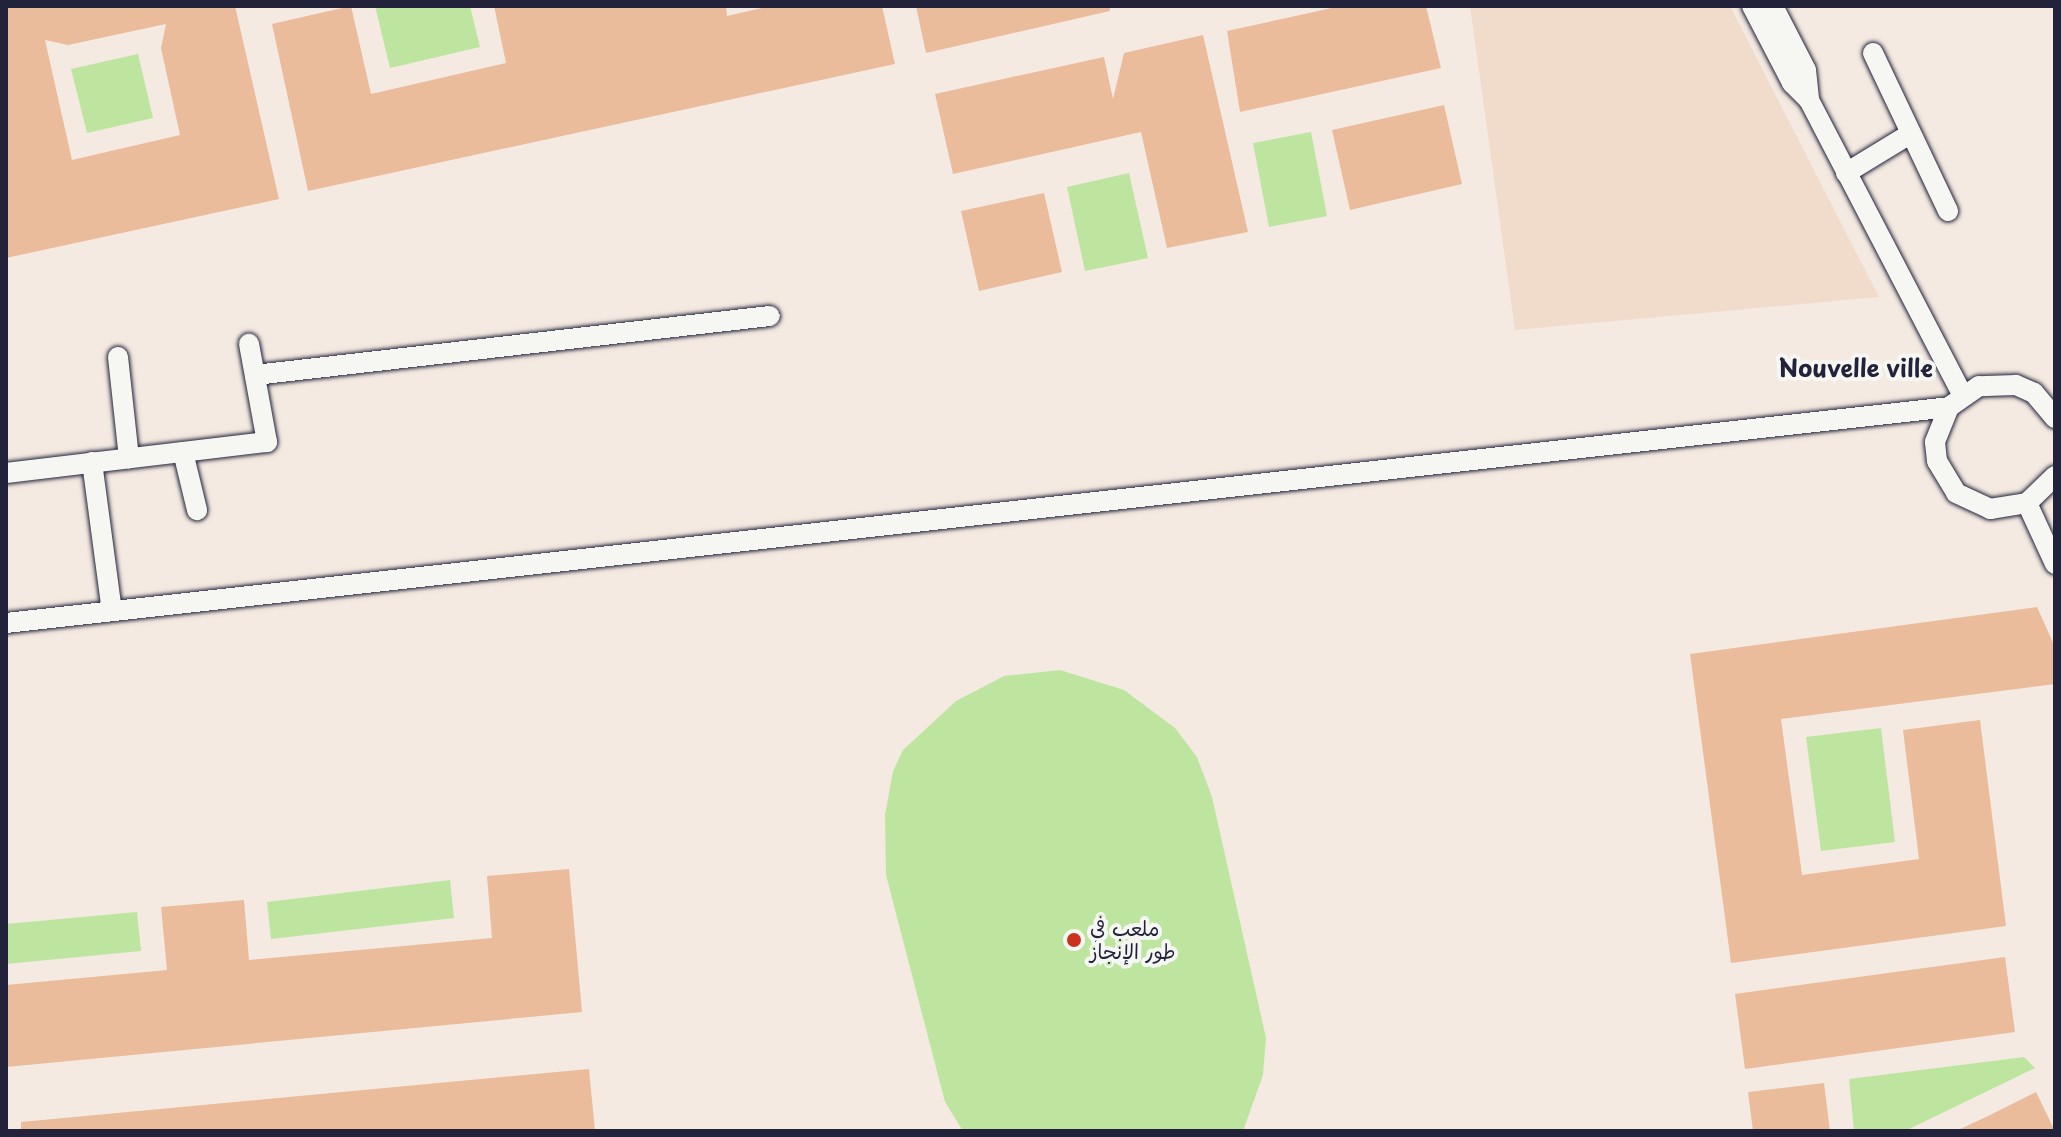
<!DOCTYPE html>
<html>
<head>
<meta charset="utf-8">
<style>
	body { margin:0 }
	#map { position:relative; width:2061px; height:1137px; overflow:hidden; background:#f4eae1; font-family:"Playpen Sans","Playpen Sans Arabic",sans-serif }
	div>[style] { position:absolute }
	.built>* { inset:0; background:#f1dccc }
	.green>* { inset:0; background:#bde5a0 }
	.building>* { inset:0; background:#ebbc9c }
	.roads { filter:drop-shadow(0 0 2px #22223b) drop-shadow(0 0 2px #22223b) }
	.minor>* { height:20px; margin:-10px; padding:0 10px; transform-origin:10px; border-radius:10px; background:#f6f6f2 }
	.dots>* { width:22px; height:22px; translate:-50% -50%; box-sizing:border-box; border:4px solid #f6f6f2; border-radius:50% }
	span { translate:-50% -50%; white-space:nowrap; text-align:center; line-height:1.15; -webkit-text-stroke:8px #f6f6f2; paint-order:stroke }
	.poi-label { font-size:20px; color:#22223b }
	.left { translate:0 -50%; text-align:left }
	.quarter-label { font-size:24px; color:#22223b; font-weight:700 }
	.frame { position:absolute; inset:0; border:8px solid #22223b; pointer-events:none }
</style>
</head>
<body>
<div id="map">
	<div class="built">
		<div style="clip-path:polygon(1470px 6px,1730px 6px,1879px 297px,1515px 330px)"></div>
	</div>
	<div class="green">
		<div style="clip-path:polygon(375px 6px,470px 6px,480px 47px,390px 68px)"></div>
		<div style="clip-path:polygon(138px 54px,153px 118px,87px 133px,71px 69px)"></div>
		<div style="clip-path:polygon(1311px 132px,1327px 216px,1269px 227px,1253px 143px)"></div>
		<div style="clip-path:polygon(1129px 173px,1148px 258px,1085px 271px,1067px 187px)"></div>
		<div style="clip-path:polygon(1060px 670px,1124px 690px,1175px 728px,1197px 757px,1212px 797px,1266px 1038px,1263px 1075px,1243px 1131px,963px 1131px,945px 1102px,886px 875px,885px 815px,893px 771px,903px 750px,956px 701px,1004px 676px)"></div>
		<div style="clip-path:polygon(1881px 728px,1895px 842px,1821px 851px,1806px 737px)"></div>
		<div style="clip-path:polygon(450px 880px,454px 918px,271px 939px,267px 902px)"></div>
		<div style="clip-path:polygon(137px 912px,141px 951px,6px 964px,6px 924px)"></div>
		<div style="clip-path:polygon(2024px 1057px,2035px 1068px,1905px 1131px,1854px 1131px,1849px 1079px)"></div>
	</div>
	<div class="building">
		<div style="clip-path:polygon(evenodd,6px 6px,235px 6px,279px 199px,6px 258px,6px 6px,166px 24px,161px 48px,180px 135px,72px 160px,45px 40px,68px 45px,166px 24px)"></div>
		<div style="clip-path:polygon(351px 6px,371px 94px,506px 63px,494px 6px,726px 6px,727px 16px,770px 6px,882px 6px,895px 64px,308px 191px,272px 24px)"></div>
		<div style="clip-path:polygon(916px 6px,1110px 6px,1110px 11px,926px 53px)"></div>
		<div style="clip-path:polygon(1341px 6px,1426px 6px,1441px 68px,1240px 112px,1227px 31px)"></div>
		<div style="clip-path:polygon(1203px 35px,1248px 232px,1167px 248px,1141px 132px,953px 174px,935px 94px,1104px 57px,1113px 99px,1124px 53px)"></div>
		<div style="clip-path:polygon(1444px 105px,1462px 184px,1350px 210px,1332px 130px)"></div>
		<div style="clip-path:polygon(1044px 193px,1062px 272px,979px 291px,961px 211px)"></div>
		<div style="clip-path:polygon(2037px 607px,2055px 647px,2055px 684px,1781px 719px,1802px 875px,1919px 859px,1903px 730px,1980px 720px,2006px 926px,1731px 963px,1690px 654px)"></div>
		<div style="clip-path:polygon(569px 869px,582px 1012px,6px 1067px,6px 985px,167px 970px,161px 907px,244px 900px,249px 960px,492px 938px,487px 876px)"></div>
		<div style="clip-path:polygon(2005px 957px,2015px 1032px,1745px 1069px,1735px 994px)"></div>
		<div style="clip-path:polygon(589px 1069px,595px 1131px,21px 1131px,21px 1122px)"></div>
		<div style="clip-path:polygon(1824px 1083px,1830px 1131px,1753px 1131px,1748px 1092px)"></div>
		<div style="clip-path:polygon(2036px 1092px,2055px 1131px,1956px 1131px,1988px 1116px)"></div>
	</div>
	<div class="roads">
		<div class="minor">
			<div style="left:1752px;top:6px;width:87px;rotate:62.5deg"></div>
			<div style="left:1792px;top:83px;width:24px;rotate:45deg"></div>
			<div style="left:1809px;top:100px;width:331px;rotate:62.5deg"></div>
			<div style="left:1773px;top:6px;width:72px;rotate:62.7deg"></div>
			<div style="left:1806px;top:70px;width:30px;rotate:84deg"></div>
			<div style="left:1873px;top:53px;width:175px;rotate:64.6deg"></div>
			<div style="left:1846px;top:173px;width:75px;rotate:-31.4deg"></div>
			<div style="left:118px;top:357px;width:102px;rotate:83.8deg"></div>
			<div style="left:255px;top:375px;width:518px;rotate:-6.54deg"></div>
			<div style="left:2055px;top:418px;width:33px;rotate:-130deg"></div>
			<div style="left:2034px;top:393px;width:20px;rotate:-156deg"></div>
			<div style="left:2016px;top:385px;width:37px;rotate:178deg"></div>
			<div style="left:1979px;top:386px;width:37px;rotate:145deg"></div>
			<div style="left:1949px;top:407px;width:38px;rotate:112deg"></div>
			<div style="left:1935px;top:442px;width:19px;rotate:84deg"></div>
			<div style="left:1937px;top:461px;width:37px;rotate:59deg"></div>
			<div style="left:1956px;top:493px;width:38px;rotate:25deg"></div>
			<div style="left:1990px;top:509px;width:37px;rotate:-9deg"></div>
			<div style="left:2027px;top:503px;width:39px;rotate:-44deg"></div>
			<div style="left:183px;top:452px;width:60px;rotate:76.4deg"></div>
			<div style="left:92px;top:462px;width:150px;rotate:82.4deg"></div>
			<div style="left:6px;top:473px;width:263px;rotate:-6.8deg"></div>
			<div style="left:267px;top:442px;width:100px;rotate:-100.4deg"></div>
			<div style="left:2027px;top:503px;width:67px;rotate:65.3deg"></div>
			<div style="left:6px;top:623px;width:1955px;rotate:-6.34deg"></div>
		</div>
	</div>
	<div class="dots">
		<div style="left:1074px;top:940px;background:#c8321e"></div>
	</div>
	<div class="poi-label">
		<span class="left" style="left:1090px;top:940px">ملعب في<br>طور الإنجاز</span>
	</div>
	<div class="quarter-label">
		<span style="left:1856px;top:368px">Nouvelle ville</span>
	</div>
	<div class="frame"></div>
</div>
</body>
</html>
